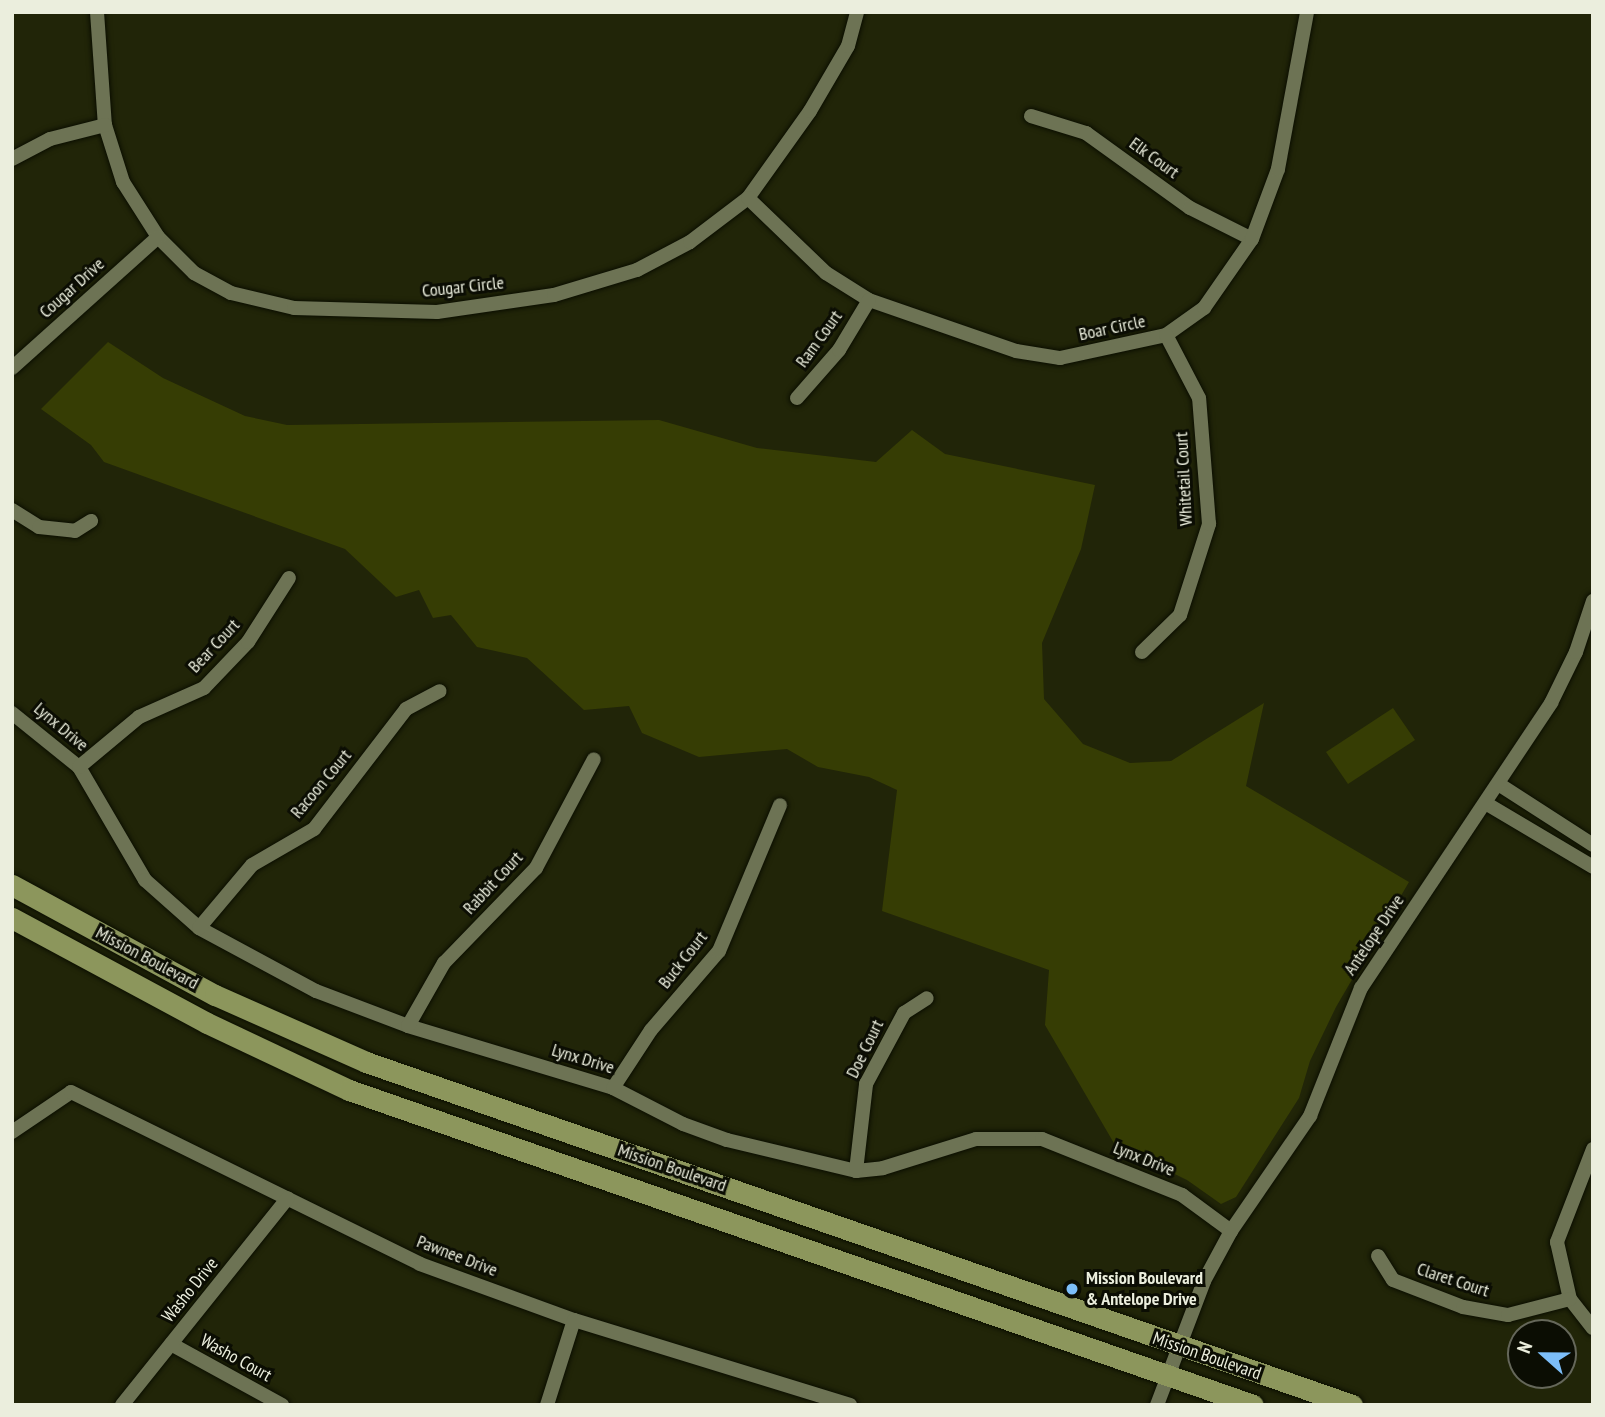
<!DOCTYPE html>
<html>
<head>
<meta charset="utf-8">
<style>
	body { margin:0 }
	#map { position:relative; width:1605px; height:1417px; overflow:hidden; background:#212508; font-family:"PT Sans Narrow",sans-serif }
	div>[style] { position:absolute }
	.green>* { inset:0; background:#363d04 }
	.roads { filter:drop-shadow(0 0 2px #0b0e00) drop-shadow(0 0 2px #0b0e00) }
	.street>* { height:14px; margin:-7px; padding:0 7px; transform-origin:7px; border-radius:7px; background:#6d7354 }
	.primary>* { height:21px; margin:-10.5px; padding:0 10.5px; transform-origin:10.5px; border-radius:10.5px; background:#8c965c }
	.dots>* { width:19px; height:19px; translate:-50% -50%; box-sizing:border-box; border:4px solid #0b0d03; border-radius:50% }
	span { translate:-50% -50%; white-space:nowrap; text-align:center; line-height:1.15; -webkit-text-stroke:6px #0b0d03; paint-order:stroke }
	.street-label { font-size:18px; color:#ebeedd }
	.poi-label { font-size:18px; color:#ebeedd; font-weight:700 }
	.left { translate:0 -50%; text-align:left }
	.frame { position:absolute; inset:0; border:14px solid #ebeedd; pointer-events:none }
	.north { position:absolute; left:1507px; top:1319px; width:70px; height:70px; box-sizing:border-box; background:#0b0d03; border:2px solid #65675a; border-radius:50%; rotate:291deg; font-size:19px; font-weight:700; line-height:28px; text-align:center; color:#ebeedd }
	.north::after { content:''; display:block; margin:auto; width:24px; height:32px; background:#7cbef9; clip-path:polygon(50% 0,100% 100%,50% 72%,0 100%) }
</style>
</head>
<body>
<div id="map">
	<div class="green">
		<div style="clip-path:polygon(108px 342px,163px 378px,245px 416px,287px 425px,659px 420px,757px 448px,876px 462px,912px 430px,945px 454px,1095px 485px,1081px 549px,1042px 643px,1044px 699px,1083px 744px,1130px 763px,1171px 761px,1264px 703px,1246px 786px,1409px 882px,1336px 1007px,1310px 1061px,1299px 1098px,1236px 1197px,1221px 1204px,1187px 1180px,1115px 1145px,1045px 1025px,1049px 970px,882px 911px,897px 790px,869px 777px,818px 767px,787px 749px,699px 757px,642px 733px,629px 706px,584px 710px,527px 658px,477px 647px,451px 615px,433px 618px,419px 590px,396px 597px,345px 549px,104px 462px,91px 445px,41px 409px)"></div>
		<div style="clip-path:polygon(1393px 708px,1415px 740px,1348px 784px,1326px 752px)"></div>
	</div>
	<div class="roads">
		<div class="street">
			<div style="left:97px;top:12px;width:113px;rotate:86deg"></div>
			<div style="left:105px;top:125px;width:60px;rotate:72.5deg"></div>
			<div style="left:123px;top:182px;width:65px;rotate:57.5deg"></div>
			<div style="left:158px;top:237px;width:51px;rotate:45deg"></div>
			<div style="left:194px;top:273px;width:42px;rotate:28.4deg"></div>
			<div style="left:231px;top:293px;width:65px;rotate:13.4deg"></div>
			<div style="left:294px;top:308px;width:143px;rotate:1.6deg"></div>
			<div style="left:437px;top:312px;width:118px;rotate:-8.3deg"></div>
			<div style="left:554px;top:295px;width:87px;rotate:-16.8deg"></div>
			<div style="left:637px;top:270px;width:60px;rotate:-27.8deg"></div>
			<div style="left:690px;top:242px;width:73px;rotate:-37.2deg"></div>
			<div style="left:748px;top:198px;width:107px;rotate:-54.5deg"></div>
			<div style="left:810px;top:111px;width:75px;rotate:-59.7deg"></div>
			<div style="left:848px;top:46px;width:35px;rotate:-75deg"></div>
			<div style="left:1031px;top:116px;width:58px;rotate:17.2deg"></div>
			<div style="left:1086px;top:133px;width:128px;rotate:35.8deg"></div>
			<div style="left:1190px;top:208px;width:69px;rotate:26.6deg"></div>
			<div style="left:12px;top:159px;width:43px;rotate:-27.8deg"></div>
			<div style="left:50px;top:139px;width:57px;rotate:-14.3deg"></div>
			<div style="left:748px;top:198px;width:108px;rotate:43.9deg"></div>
			<div style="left:826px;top:273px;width:51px;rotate:32.1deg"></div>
			<div style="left:869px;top:300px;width:156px;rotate:19.1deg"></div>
			<div style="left:1016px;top:351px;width:45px;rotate:9deg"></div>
			<div style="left:1060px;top:358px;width:108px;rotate:-12.2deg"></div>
			<div style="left:1166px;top:335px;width:47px;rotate:-35.4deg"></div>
			<div style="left:1204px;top:308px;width:84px;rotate:-55.2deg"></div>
			<div style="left:1252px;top:239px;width:75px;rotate:-69.6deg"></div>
			<div style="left:1278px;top:169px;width:160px;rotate:-79.5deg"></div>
			<div style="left:12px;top:368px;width:196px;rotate:-41.9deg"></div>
			<div style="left:797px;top:398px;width:64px;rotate:-48.8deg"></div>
			<div style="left:839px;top:350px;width:58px;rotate:-59deg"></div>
			<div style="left:12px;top:510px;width:32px;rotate:32deg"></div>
			<div style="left:39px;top:527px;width:36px;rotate:6deg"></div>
			<div style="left:75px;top:531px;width:19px;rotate:-32deg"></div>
			<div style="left:1142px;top:652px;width:53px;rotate:-44.2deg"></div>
			<div style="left:1180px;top:615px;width:96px;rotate:-72.3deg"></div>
			<div style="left:1209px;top:524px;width:126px;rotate:-94.5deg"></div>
			<div style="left:1199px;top:398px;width:71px;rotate:-117.6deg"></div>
			<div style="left:12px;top:713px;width:86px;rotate:38.9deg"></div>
			<div style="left:79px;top:767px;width:131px;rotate:59.7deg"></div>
			<div style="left:145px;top:880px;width:72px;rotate:41.6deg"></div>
			<div style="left:199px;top:928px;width:133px;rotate:28.3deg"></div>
			<div style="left:316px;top:991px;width:98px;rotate:20.8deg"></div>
			<div style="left:408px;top:1026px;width:214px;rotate:16.8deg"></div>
			<div style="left:613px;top:1088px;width:79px;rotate:27.2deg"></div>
			<div style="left:683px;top:1124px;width:47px;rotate:20deg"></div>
			<div style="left:727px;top:1140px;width:133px;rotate:13.5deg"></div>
			<div style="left:856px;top:1171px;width:27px;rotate:-6deg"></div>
			<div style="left:883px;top:1168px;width:97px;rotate:-17.3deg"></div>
			<div style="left:976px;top:1139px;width:66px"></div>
			<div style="left:1042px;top:1139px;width:151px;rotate:21.8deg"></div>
			<div style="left:1182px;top:1195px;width:61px;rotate:36.3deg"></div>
			<div style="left:79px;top:767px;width:78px;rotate:-39.8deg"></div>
			<div style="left:139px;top:717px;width:71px;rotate:-24deg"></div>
			<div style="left:204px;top:688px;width:64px;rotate:-46.3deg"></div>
			<div style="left:248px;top:642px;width:76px;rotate:-57.4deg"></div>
			<div style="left:1500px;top:785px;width:111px;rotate:32.8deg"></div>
			<div style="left:1487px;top:804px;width:123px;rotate:30.7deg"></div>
			<div style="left:199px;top:928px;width:82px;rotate:-49.9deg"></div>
			<div style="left:252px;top:865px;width:72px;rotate:-30.1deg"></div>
			<div style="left:314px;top:829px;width:151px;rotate:-52.5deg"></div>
			<div style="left:406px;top:709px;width:38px;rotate:-28deg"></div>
			<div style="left:408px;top:1026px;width:73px;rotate:-60.3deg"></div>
			<div style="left:444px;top:963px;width:132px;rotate:-45.9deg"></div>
			<div style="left:536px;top:868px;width:123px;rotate:-62deg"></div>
			<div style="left:613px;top:1088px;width:69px;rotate:-56.8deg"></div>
			<div style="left:651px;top:1030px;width:104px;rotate:-49.3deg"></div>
			<div style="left:719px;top:951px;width:158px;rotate:-67.3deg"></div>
			<div style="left:12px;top:1132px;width:71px;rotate:-34.1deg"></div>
			<div style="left:71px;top:1092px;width:389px;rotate:26.2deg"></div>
			<div style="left:420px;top:1264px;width:164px;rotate:20deg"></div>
			<div style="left:574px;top:1320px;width:289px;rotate:17.1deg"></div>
			<div style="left:1593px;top:1149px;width:100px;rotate:111.2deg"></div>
			<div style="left:1557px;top:1242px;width:58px;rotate:77.2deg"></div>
			<div style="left:1570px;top:1299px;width:37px;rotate:52deg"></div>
			<div style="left:856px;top:1171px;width:88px;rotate:-83.4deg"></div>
			<div style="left:866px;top:1084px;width:81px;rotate:-61.8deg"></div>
			<div style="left:904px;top:1013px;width:27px;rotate:-33deg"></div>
			<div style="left:1378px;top:1256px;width:28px;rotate:58deg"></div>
			<div style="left:1393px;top:1280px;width:75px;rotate:21.1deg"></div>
			<div style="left:1463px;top:1307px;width:46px;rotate:10.1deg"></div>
			<div style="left:1508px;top:1315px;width:64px;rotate:-14.5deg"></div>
			<div style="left:171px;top:1344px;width:127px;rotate:28.8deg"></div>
			<div style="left:122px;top:1405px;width:265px;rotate:-51.3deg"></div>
			<div style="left:547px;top:1405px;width:89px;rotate:-72.4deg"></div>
			<div style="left:1157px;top:1405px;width:133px;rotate:-69.2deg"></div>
			<div style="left:1204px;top:1281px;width:57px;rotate:-61.6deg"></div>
			<div style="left:1231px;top:1231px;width:140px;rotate:-55.5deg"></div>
			<div style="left:1310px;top:1116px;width:138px;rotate:-68.3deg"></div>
			<div style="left:1361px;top:988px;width:343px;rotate:-56.3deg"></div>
			<div style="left:1551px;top:703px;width:57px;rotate:-63.9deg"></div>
			<div style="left:1576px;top:652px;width:54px;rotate:-71.6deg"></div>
		</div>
		<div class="primary">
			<div style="left:12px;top:885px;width:231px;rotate:28.5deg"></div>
			<div style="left:215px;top:995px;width:165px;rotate:23.9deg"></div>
			<div style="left:366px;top:1062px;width:1044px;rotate:19.18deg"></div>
			<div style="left:12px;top:918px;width:221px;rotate:28.3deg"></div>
			<div style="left:207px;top:1023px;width:157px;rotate:25.3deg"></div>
			<div style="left:349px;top:1090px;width:957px;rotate:19.21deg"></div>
		</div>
	</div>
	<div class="dots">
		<div style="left:1072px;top:1289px;background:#7cbef9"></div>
	</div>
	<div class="street-label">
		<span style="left:1154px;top:158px;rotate:36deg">Elk Court</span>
		<span style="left:463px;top:287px;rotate:-6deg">Cougar Circle</span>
		<span style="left:72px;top:288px;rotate:-42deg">Cougar Drive</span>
		<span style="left:1112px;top:328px;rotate:-12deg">Boar Circle</span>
		<span style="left:819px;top:339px;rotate:-54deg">Ram Court</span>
		<span style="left:1184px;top:479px;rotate:-93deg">Whitetail Court</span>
		<span style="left:214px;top:646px;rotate:-47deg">Bear Court</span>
		<span style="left:61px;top:727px;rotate:40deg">Lynx Drive</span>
		<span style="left:321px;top:784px;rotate:-50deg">Racoon Court</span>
		<span style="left:493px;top:883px;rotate:-47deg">Rabbit Court</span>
		<span style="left:1374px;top:935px;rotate:-56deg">Antelope Drive</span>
		<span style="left:147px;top:958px;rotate:28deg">Mission Boulevard</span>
		<span style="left:683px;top:960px;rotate:-52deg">Buck Court</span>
		<span style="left:865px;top:1049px;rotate:-64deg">Doe Court</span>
		<span style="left:583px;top:1059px;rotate:17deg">Lynx Drive</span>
		<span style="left:1144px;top:1159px;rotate:22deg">Lynx Drive</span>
		<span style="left:672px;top:1168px;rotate:19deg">Mission Boulevard</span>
		<span style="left:457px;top:1256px;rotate:21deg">Pawnee Drive</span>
		<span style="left:1453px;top:1280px;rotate:18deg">Claret Court</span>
		<span style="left:190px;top:1290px;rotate:-51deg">Washo Drive</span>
		<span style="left:1207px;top:1356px;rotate:19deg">Mission Boulevard</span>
		<span style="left:236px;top:1358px;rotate:29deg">Washo Court</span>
	</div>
	<div class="poi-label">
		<span class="left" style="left:1086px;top:1289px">Mission Boulevard<br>&amp; Antelope Drive</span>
	</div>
	<div class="frame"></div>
	<div class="north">N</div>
</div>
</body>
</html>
